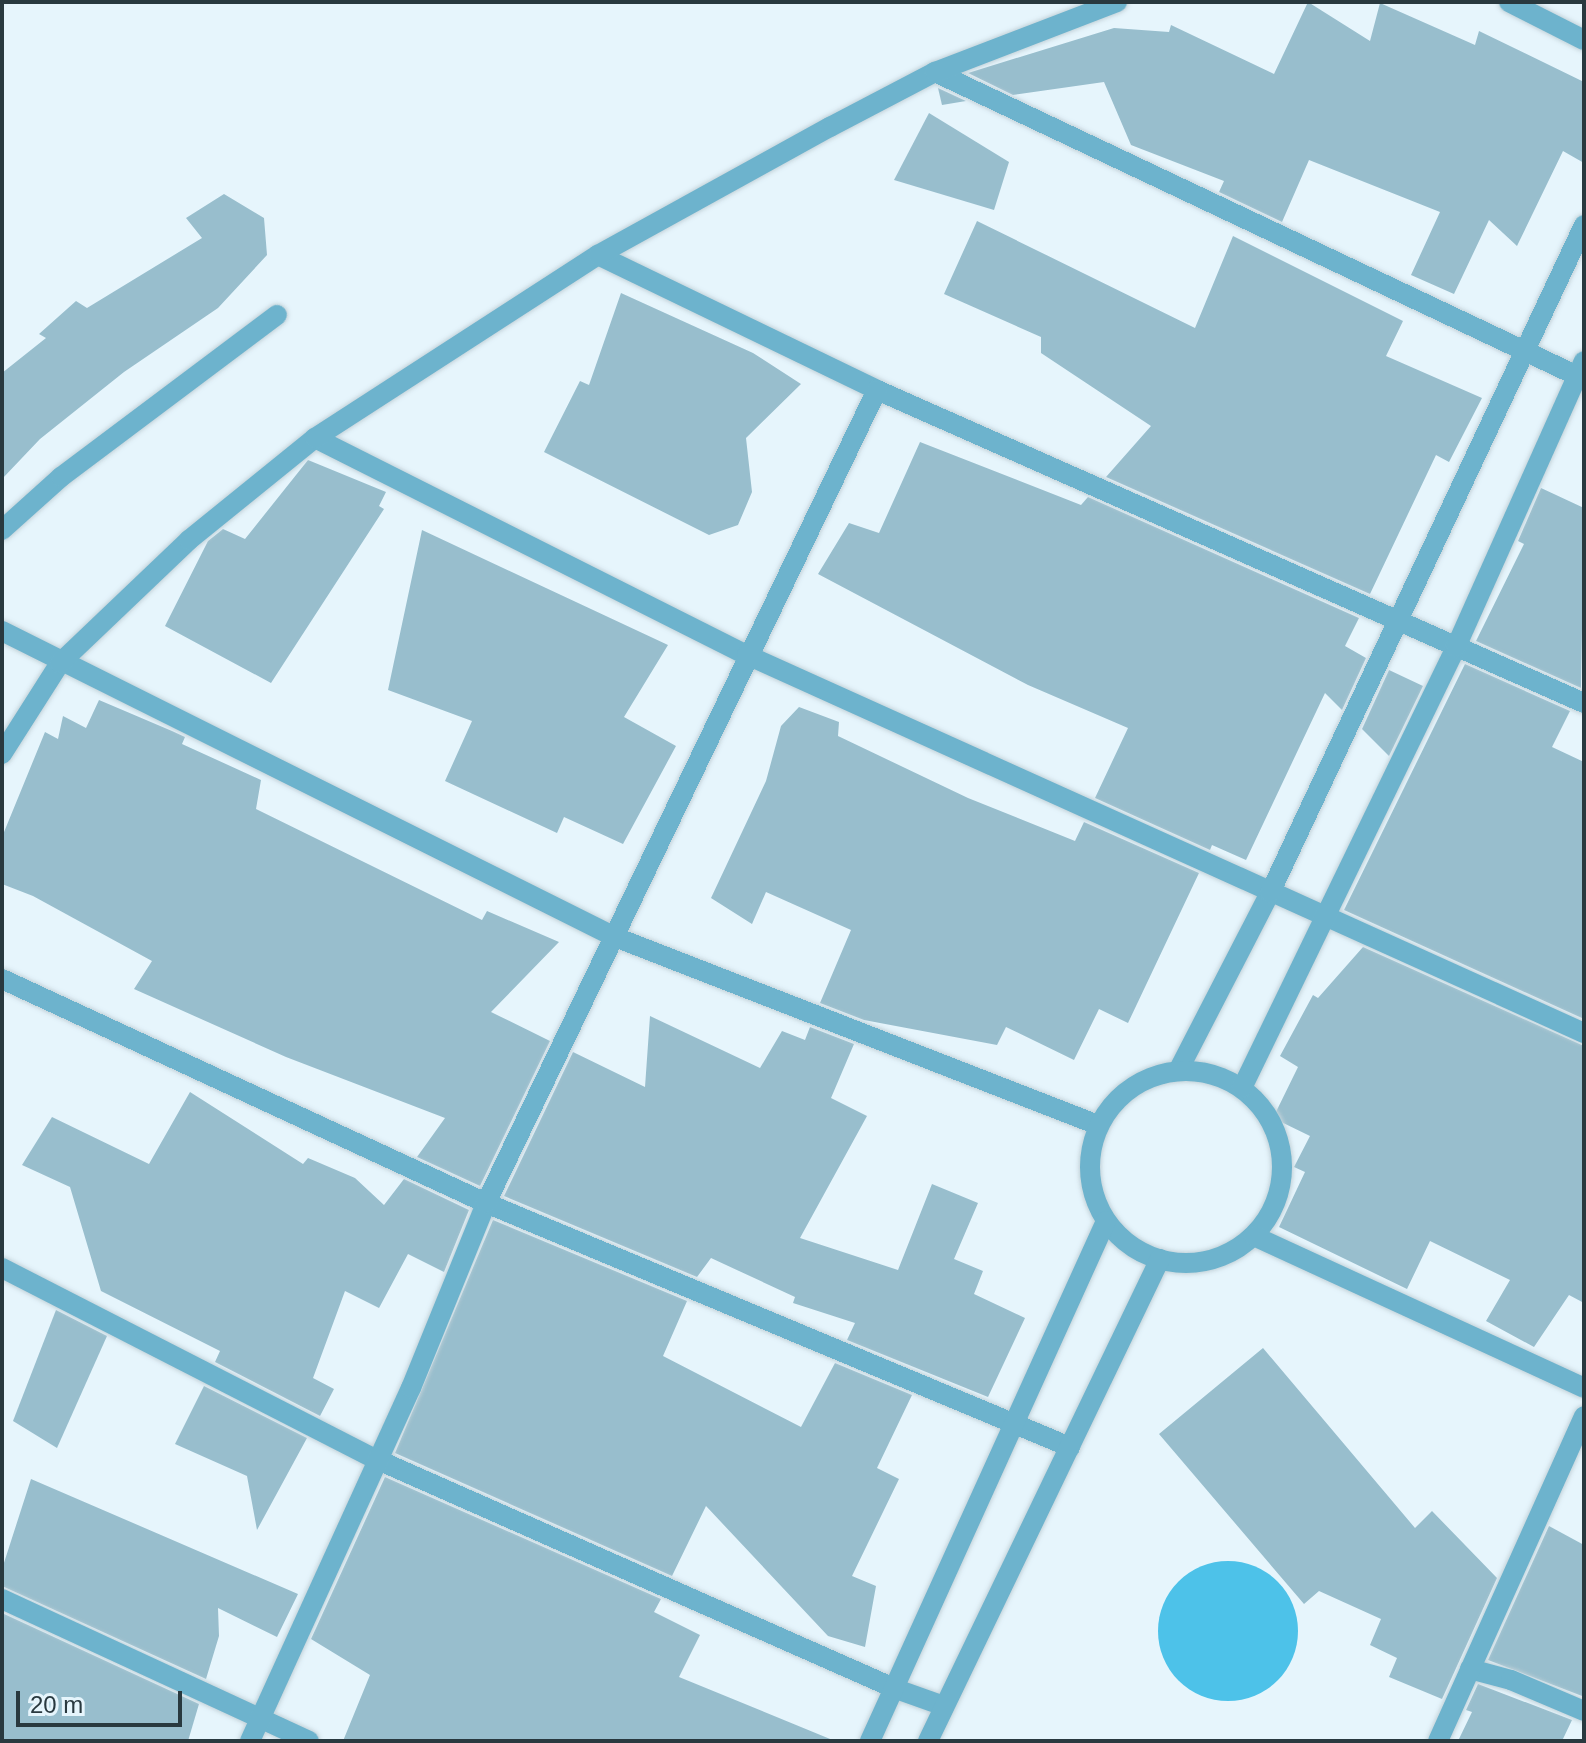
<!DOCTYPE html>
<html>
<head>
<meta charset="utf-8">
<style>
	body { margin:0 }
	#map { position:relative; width:1586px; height:1743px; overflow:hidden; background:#e6f5fc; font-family:Arial,sans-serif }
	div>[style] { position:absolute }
	.water>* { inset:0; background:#4dc2e9 }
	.round { border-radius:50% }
	.building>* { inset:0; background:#98becd }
	.roads { filter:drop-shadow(0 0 2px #c4d3da) drop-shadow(0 0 2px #c4d3da) }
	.street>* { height:20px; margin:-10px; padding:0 10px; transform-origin:10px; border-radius:10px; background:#6db3cd }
	.street>.ring { margin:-10px; padding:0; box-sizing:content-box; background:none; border:20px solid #6db3cd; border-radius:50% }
	span { translate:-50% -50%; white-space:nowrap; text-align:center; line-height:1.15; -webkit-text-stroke:6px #e6f5fc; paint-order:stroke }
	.frame { position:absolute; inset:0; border:4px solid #29393f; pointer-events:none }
	.scale { position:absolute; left:16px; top:1691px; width:166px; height:36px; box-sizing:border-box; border:4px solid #29393f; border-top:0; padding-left:10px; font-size:24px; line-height:28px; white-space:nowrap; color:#29393f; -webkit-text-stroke:6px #e6f5fc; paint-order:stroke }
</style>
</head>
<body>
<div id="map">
	<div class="water">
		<div class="round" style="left:1158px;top:1561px;width:140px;height:140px"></div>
	</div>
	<div class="building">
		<div style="clip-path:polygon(1308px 2px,1370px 41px,1380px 3px,1475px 45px,1479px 31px,1584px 82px,1584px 163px,1563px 151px,1517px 246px,1489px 220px,1454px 294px,1411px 275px,1440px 212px,1309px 160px,1282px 222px,1219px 192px,1224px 181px,1131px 145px,1104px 82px,1013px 95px,968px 73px,1114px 28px,1169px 32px,1171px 25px,1274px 74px)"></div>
		<div style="clip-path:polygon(938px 88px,966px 101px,942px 105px)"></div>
		<div style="clip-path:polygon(929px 113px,1009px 162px,994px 210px,894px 180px)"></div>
		<div style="clip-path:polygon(224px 194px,264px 218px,267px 255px,218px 308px,124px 372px,40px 439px,2px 479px,2px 373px,46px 338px,39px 334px,76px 301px,87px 308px,202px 238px,186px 218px)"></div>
		<div style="clip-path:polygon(977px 221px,1195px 328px,1233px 236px,1403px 321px,1386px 356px,1482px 398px,1449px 462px,1436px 455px,1370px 594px,1106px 477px,1151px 426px,1041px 353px,1041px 337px,944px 294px)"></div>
		<div style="clip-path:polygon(621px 293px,753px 353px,801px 384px,746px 438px,752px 492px,738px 525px,709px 535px,544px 452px,580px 381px,589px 385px)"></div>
		<div style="clip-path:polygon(920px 442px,1081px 505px,1088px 497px,1359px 618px,1345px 646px,1366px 658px,1342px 710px,1325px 693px,1246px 860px,1212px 845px,1210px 850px,1095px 798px,1128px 728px,1028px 685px,818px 574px,849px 523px,879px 533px)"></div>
		<div style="clip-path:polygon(308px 460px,386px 492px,379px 506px,384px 509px,271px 683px,165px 626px,208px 541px,223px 529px,245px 539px)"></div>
		<div style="clip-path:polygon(1541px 488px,1584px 508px,1581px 688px,1476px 641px,1524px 544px,1518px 541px)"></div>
		<div style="clip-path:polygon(422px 530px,668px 645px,624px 717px,676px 746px,623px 844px,564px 817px,557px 833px,445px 781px,472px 721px,388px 690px)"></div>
		<div style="clip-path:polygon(1465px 664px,1570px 711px,1552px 747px,1584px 762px,1584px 1019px,1344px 910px)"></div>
		<div style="clip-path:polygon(1389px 670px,1423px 686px,1389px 756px,1362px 729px)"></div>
		<div style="clip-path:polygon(99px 700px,172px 731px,185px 737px,182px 744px,261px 780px,256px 809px,482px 920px,487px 911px,559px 942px,491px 1012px,550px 1041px,480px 1186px,417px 1157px,445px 1118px,286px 1057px,134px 989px,152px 961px,33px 896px,2px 884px,2px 837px,45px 732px,58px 739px,63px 716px,86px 728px)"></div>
		<div style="clip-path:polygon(799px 707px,839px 722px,838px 736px,968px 798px,1075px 841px,1084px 822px,1199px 873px,1128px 1023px,1099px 1009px,1074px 1060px,1006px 1027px,997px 1045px,864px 1020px,820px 1003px,851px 930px,766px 892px,752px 924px,711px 898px,766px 781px,781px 726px)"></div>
		<div style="clip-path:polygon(1363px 947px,1584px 1046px,1584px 1303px,1569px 1295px,1534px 1347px,1486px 1321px,1510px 1280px,1430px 1241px,1407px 1289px,1279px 1227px,1305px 1172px,1294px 1167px,1310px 1136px,1273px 1118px,1298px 1067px,1280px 1056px,1313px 995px,1318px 998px)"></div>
		<div style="clip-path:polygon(650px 1016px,760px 1068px,782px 1031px,805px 1040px,810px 1027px,854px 1044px,831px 1098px,867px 1116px,800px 1238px,898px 1270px,932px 1184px,978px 1203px,954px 1259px,983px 1271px,974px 1294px,1025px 1318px,988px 1397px,847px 1340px,855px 1323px,793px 1303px,795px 1297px,711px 1258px,697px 1277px,504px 1196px,573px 1052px,645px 1087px)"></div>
		<div style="clip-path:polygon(190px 1092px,303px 1164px,308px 1158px,355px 1178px,384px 1205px,404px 1179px,469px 1210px,444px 1272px,408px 1254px,379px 1308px,345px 1291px,313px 1378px,334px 1389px,320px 1416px,215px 1362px,220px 1351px,101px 1291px,70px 1187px,22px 1165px,52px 1117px,149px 1164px)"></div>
		<div style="clip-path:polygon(493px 1220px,687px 1301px,663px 1356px,801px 1427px,835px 1363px,912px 1395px,877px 1468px,899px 1479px,852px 1576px,876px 1586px,865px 1647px,828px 1636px,706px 1506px,672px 1576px,395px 1453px)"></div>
		<div style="clip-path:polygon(56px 1310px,107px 1336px,57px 1448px,13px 1421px)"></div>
		<div style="clip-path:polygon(1263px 1348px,1415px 1528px,1432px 1511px,1497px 1578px,1442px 1699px,1389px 1677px,1397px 1658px,1370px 1645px,1381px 1619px,1319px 1591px,1304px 1604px,1159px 1434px)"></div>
		<div style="clip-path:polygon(204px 1386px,307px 1438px,257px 1530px,247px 1476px,175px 1444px)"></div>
		<div style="clip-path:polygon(385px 1477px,661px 1599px,654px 1612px,700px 1635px,679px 1677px,835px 1741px,343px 1741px,370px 1675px,311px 1639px)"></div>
		<div style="clip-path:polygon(31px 1479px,298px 1594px,277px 1637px,218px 1608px,219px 1636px,206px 1679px,2px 1586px,2px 1569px)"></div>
		<div style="clip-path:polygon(1549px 1526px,1584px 1545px,1582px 1696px,1488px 1660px)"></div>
		<div style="clip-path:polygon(2px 1613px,199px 1704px,188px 1741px,2px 1741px)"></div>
		<div style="clip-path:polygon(1478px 1684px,1572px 1720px,1562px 1741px,1458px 1741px,1472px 1712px,1466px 1710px)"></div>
	</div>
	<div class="roads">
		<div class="street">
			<div style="left:1509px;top:2px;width:84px;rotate:26.9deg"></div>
			<div style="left:935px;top:72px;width:718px;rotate:25.32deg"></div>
			<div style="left:598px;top:255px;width:310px;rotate:25.8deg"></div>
			<div style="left:877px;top:390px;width:773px;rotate:23.88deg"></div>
			<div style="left:315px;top:438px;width:483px;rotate:26.7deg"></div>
			<div style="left:747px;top:655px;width:918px;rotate:24.3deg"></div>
			<div style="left:2px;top:530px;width:79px;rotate:-41.9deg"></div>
			<div style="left:61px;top:477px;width:270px;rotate:-36.9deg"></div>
			<div style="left:2px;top:631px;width:685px;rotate:26.53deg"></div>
			<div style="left:615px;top:937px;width:518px;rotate:21.27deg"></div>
			<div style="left:2px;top:754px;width:108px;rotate:-57.5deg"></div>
			<div style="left:60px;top:663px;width:178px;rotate:-43.6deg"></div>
			<div style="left:189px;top:540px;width:162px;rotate:-39deg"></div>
			<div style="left:315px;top:438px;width:337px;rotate:-32.9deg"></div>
			<div style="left:598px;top:255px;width:265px;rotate:-28.9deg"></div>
			<div style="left:830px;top:127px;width:119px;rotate:-27.6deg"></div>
			<div style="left:935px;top:72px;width:195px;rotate:-21deg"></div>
			<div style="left:2px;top:979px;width:533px;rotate:24.84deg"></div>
			<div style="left:486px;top:1203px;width:633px;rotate:22.68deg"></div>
			<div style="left:1178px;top:1071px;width:200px;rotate:-62.7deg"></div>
			<div style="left:1270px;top:893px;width:738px;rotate:-64.82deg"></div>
			<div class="ring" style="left:1090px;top:1071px;width:172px;height:172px"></div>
			<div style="left:1242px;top:1088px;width:490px;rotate:-64.1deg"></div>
			<div style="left:1456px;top:647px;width:313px;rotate:-65.9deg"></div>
			<div style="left:1254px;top:1236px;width:363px;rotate:24.7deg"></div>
			<div style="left:2px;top:1268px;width:422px;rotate:27.1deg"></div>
			<div style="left:378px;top:1460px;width:566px;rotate:23.85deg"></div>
			<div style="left:896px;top:1689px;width:51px;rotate:19.5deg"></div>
			<div style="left:2px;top:1599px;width:338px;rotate:24.8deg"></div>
			<div style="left:1470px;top:1669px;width:42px;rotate:15deg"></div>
			<div style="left:1511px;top:1680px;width:79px;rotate:23deg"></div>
			<div style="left:250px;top:1741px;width:388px;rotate:-65.5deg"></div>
			<div style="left:411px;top:1388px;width:200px;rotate:-67.9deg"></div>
			<div style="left:486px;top:1203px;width:902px;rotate:-64.32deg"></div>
			<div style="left:870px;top:1741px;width:571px;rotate:-65.59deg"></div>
			<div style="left:928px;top:1741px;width:535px;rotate:-64.3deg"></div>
			<div style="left:1438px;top:1741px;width:356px;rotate:-65.8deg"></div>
		</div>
	</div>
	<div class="frame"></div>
	<div class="scale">20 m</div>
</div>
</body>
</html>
